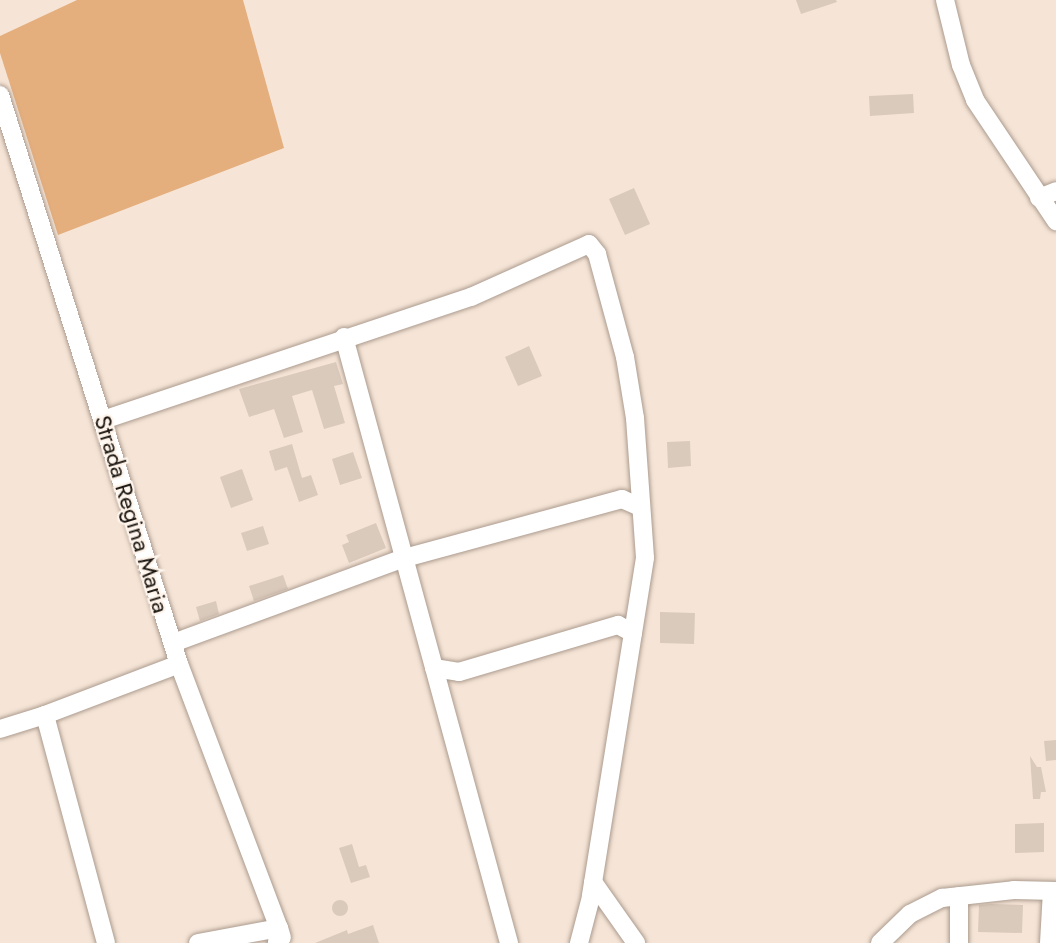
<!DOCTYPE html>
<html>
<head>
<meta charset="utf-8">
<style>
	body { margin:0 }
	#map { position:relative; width:1056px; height:943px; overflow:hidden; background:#f6e5d7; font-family:Jost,sans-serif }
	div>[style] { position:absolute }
	.green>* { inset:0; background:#e4ae7d }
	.building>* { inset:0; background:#dacabc }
	.round { border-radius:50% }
	.roads { filter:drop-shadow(0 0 2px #ab9b8e) drop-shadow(0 0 2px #ab9b8e) }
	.minor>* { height:18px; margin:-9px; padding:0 9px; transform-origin:9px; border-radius:9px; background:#fff }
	span { translate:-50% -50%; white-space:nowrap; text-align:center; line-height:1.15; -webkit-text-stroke:4.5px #fef4eb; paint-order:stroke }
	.street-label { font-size:24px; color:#1a1510 }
</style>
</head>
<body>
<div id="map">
	<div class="green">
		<div style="clip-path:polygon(77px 0,243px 0,284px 148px,58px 235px,0 53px,0 36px)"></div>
	</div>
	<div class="building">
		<div style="clip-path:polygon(796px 0,836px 0,837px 2px,801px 14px)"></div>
		<div style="clip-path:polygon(913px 94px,914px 113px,870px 116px,869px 96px)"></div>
		<div style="clip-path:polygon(634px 188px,650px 224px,625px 235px,609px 199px)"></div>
		<div style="clip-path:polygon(529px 346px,542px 376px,518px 386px,505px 357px)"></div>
		<div style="clip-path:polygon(336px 362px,343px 384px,334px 386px,345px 423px,324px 429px,312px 390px,292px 396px,303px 432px,284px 438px,274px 409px,249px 417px,239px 389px)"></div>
		<div style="clip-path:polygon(690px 441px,691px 466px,668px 468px,667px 442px)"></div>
		<div style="clip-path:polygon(292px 444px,302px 478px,311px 475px,318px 495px,299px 502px,287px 467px,275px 471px,269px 451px)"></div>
		<div style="clip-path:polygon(353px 452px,362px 478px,340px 485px,332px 459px)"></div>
		<div style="clip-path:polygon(242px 469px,253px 500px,231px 508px,220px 477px)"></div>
		<div style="clip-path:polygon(376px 523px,386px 548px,349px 563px,342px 545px,349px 542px,346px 535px)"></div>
		<div style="clip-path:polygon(263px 526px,269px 544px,247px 551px,241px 533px)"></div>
		<div style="clip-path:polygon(283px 575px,288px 589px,254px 601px,249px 586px)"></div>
		<div style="clip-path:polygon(216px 601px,219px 614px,200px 621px,196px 607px)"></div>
		<div style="clip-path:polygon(660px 612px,695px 613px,694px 644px,660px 643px)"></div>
		<div style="clip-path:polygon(1056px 740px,1056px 760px,1046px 761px,1044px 741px)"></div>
		<div style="clip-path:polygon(1030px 756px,1037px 767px,1041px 767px,1046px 792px,1041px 792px,1040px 799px,1033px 799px)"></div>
		<div style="clip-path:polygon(1044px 823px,1044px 852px,1015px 853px,1015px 824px)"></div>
		<div style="clip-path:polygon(352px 844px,359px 867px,366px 865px,370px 877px,351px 883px,339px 848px)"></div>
		<div class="round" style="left:332px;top:900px;width:16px;height:16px"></div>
		<div style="clip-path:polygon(991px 904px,1023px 905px,1022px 933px,978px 932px,979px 905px)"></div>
		<div style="clip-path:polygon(373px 925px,379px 943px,315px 943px,347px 930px,348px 934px)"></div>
	</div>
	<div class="roads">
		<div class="minor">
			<div style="left:945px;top:0;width:67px;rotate:76.2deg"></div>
			<div style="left:961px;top:65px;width:38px;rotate:68deg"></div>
			<div style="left:975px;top:100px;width:146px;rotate:56.2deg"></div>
			<div style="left:0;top:95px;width:596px;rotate:72.54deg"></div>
			<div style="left:179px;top:664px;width:282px;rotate:69.3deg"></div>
			<div style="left:279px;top:928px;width:15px;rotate:98deg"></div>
			<div style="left:1039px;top:198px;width:18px;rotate:-22deg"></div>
			<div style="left:344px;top:337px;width:628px;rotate:74.77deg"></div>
			<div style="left:103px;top:420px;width:388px;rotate:-18.5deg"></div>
			<div style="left:471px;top:297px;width:129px;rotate:-24.2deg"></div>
			<div style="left:589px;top:244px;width:13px;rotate:51deg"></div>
			<div style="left:597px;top:254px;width:107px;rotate:74.8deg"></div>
			<div style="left:625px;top:357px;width:62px;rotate:80.7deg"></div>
			<div style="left:635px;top:418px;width:140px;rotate:85.9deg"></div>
			<div style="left:645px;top:558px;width:343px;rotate:99.1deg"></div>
			<div style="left:591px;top:897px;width:48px;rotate:104.6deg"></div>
			<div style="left:173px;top:643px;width:243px;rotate:-20.2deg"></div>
			<div style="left:401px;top:559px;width:229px;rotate:-15.2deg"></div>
			<div style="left:622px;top:499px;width:20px;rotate:24deg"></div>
			<div style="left:434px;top:668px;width:25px;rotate:9deg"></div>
			<div style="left:459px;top:672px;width:166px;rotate:-16.5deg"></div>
			<div style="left:618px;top:625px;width:17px;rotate:28deg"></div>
			<div style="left:0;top:729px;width:47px;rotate:-17.3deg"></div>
			<div style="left:593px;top:882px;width:75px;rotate:54.8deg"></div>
			<div style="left:959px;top:896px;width:47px;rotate:90deg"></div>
			<div style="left:106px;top:943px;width:236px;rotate:-105deg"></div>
			<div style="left:45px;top:715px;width:143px;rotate:-20.8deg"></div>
			<div style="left:198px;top:943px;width:82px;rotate:-10.5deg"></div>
			<div style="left:279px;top:928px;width:10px;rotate:73deg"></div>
			<div style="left:880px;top:943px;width:42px;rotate:-44deg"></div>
			<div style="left:910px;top:914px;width:36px;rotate:-27deg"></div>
			<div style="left:942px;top:898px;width:72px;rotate:-6.3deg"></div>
			<div style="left:1014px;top:890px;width:42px;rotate:1.4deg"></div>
			<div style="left:1049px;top:943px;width:52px;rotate:-86.7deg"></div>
		</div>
	</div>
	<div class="street-label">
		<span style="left:132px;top:514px;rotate:73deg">Strada Regina Maria</span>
	</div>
</div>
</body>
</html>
